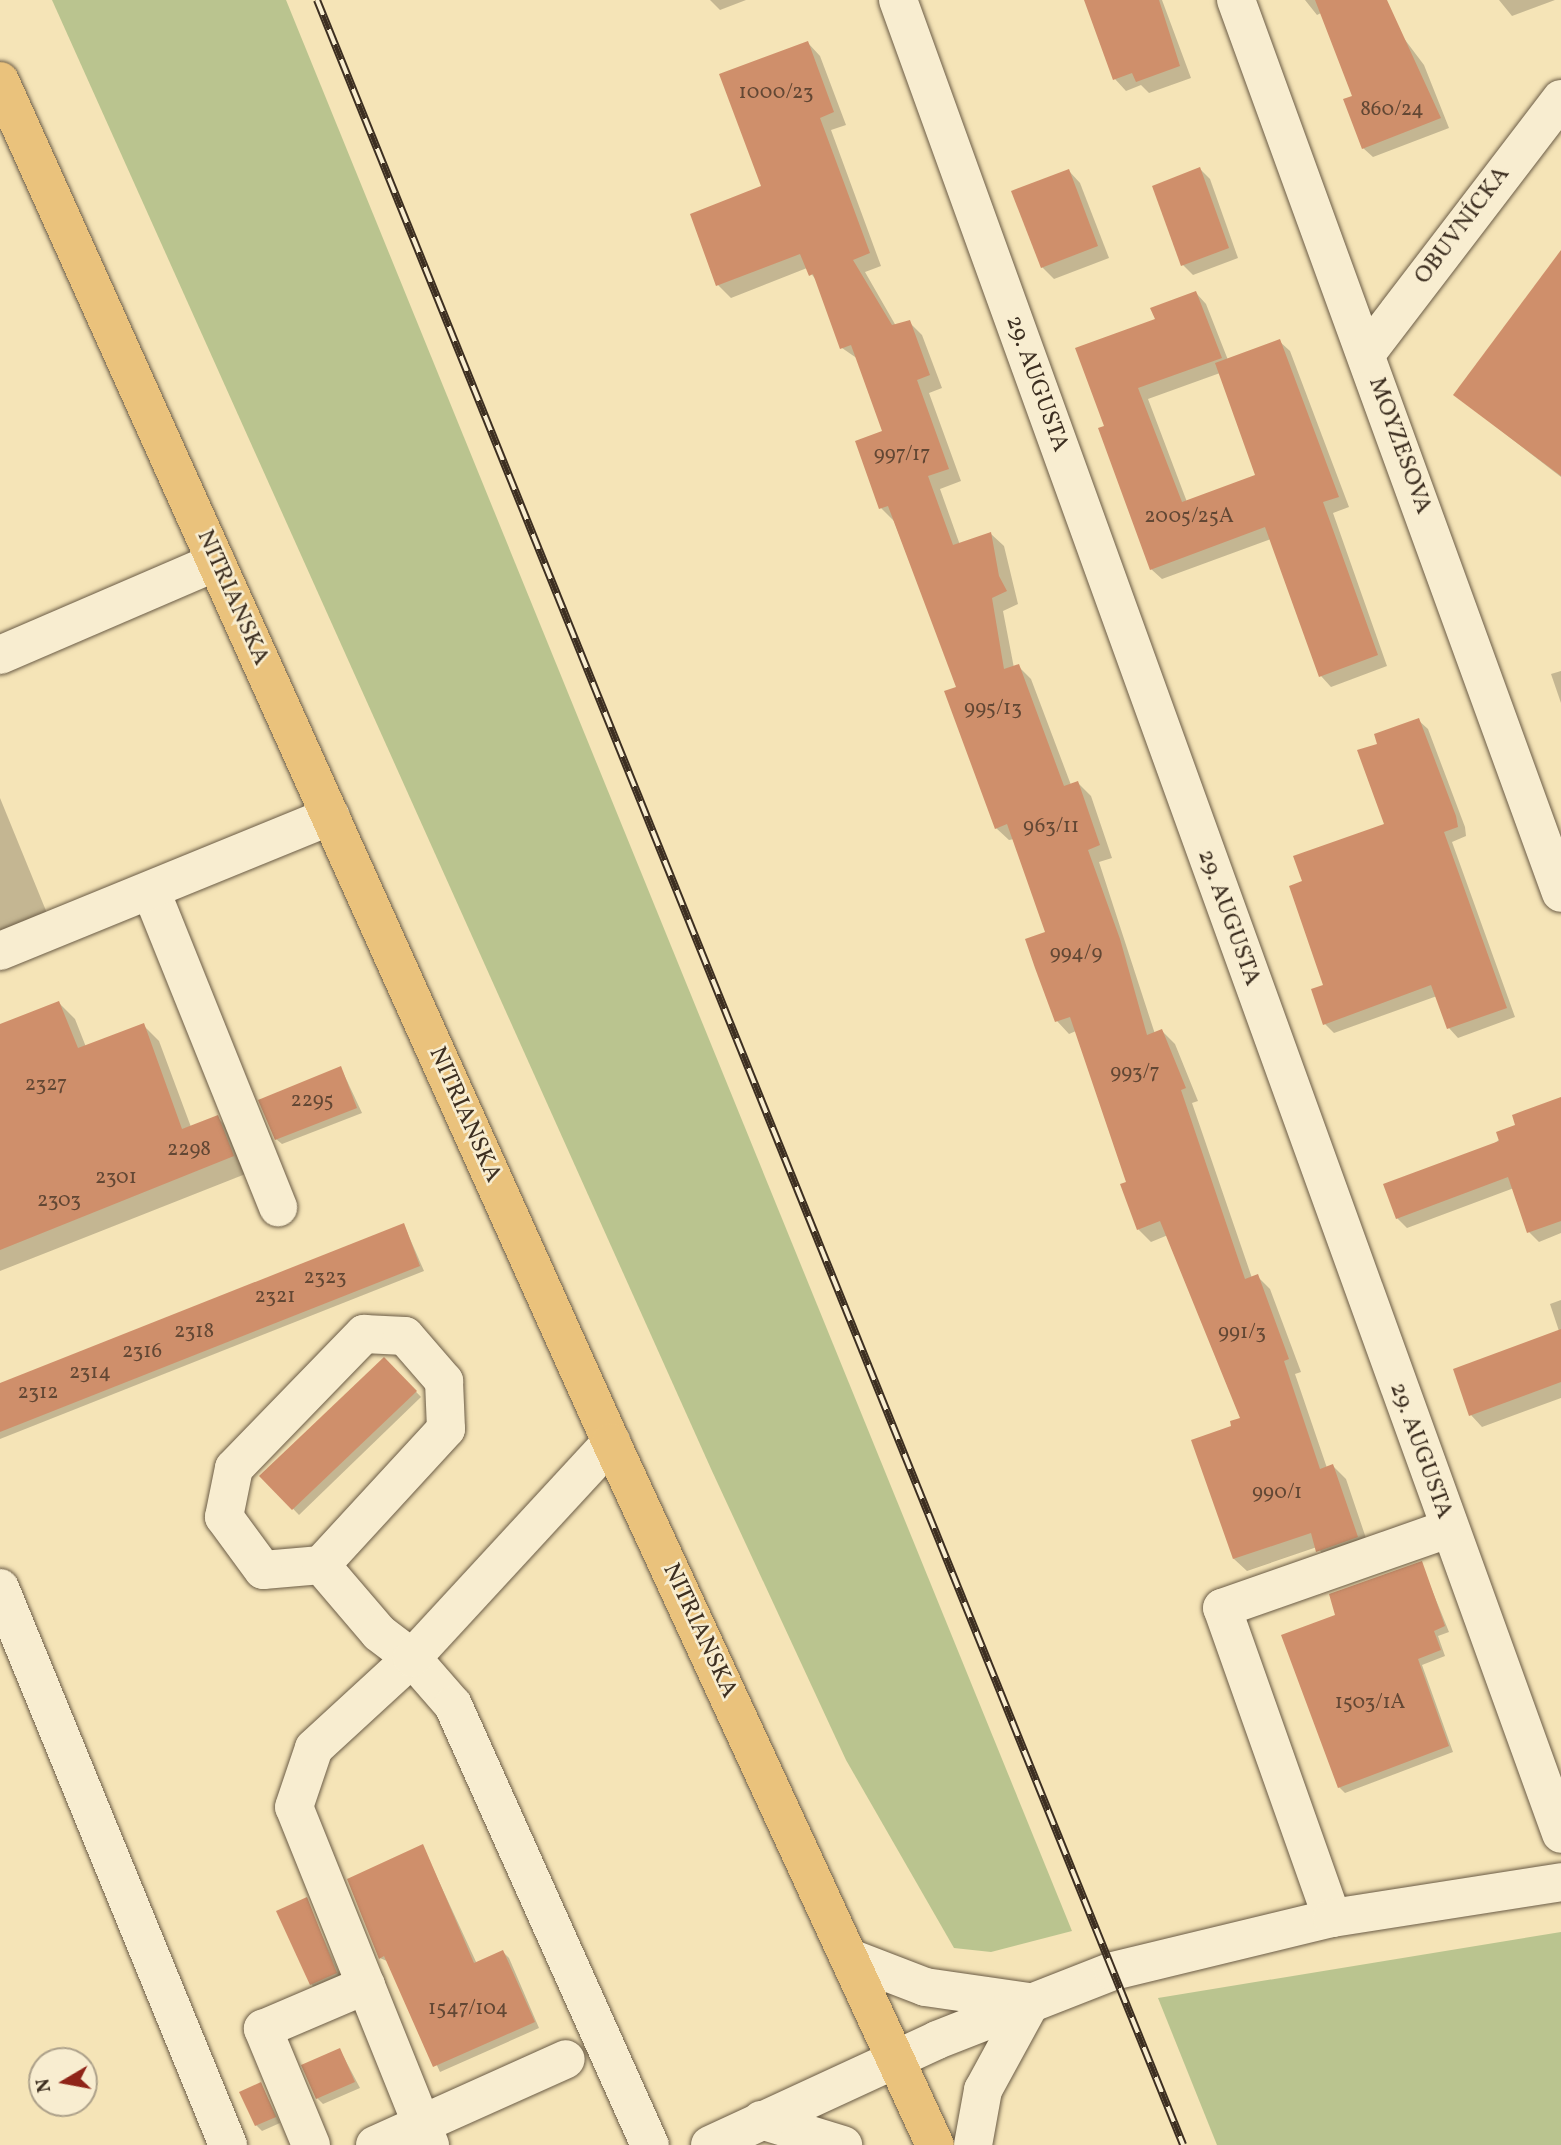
<!DOCTYPE html>
<html>
<head>
<meta charset="utf-8">
<style>
	body { margin:0 }
	#map { position:relative; width:1561px; height:2145px; overflow:hidden; background:#f5e4b7; font-family:Vollkorn,serif }
	div>[style] { position:absolute }
	.green>* { inset:0; background:#bac48f }
	.shadow>* { inset:0; background:#0003 }
	.building>* { inset:0; background:#cf8f6b }
	.roads { filter:drop-shadow(0 0 2px #6b5c46) drop-shadow(0 0 2px #6b5c46) }
	.minor>* { height:38px; margin:-19px; padding:0 19px; transform-origin:19px; border-radius:19px; background:#f8edd0 }
	.major>* { height:38px; margin:-19px; padding:0 19px; transform-origin:19px; border-radius:19px; background:#eac27c }
	.rail>* { height:8px; margin-top:-4px; transform-origin:0; background:repeating-linear-gradient(90deg,#f8edd0 0 16px,#3d2f21 0 32px); box-sizing:border-box; border-block:2px solid #3d2f21 }
	span { translate:-50% -50%; white-space:nowrap; text-align:center; line-height:1.15; -webkit-text-stroke:5px #f8edd0; paint-order:stroke }
	.number-label { font-size:21px; color:#624734 }
	.number-label span { -webkit-text-stroke-width:0 }
	.street-label { font-size:24px; color:#3d2f21 }
	.north { position:absolute; left:28px; top:2047px; width:70px; height:70px; box-sizing:border-box; background:#f8edd0; border:2px solid #ada18a; border-radius:50%; rotate:260deg; font-size:19px; font-weight:700; line-height:28px; text-align:center; color:#3d2f21 }
	.north::after { content:''; display:block; margin:auto; width:24px; height:32px; background:#8f2418; clip-path:polygon(50% 0,100% 100%,50% 72%,0 100%) }
</style>
</head>
<body>
<div id="map">
	<div class="green">
		<div style="clip-path:polygon(52px 0,286px 0,1072px 1931px,991px 1952px,954px 1948px,846px 1760px,712px 1471px)"></div>
		<div style="clip-path:polygon(1561px 1932px,1561px 2145px,1217px 2145px,1158px 1998px)"></div>
	</div>
	<div class="shadow">
		<div style="clip-path:polygon(710px 0,746px 0,720px 10px)"></div>
		<div style="clip-path:polygon(1086px 0,1162px 0,1191px 78px,1149px 93px,1141px 85px,1126px 91px,1115px 79px)"></div>
		<div style="clip-path:polygon(1305px 0,1375px 0,1424px 65px,1449px 128px,1373px 157px,1363px 148px,1354px 97px,1321px 13px,1317px 15px)"></div>
		<div style="clip-path:polygon(1499px 0,1555px 0,1512px 16px)"></div>
		<div style="clip-path:polygon(808px 43px,820px 56px,846px 125px,831px 130px,881px 266px,865px 272px,896px 326px,909px 322px,922px 335px,942px 388px,929px 393px,961px 481px,940px 489px,960px 545px,991px 534px,1004px 546px,1018px 604px,1003px 611px,1014px 668px,1018px 666px,1031px 679px,1071px 785px,1078px 783px,1091px 796px,1112px 858px,1099px 862px,1155px 1034px,1162px 1031px,1175px 1044px,1198px 1101px,1192px 1103px,1252px 1278px,1257px 1276px,1270px 1289px,1301px 1372px,1295px 1374px,1327px 1468px,1333px 1466px,1346px 1479px,1370px 1550px,1331px 1564px,1317px 1547px,1247px 1571px,1234px 1559px,1233px 1427px,1243px 1419px,1168px 1235px,1151px 1242px,1138px 1229px,1128px 1183px,1076px 1031px,1069px 1034px,1057px 1021px,1047px 933px,1014px 839px,1009px 840px,996px 828px,958px 688px,894px 521px,881px 508px,884px 432px,858px 359px,842px 348px,819px 284px,807px 268px,731px 298px,718px 285px,763px 187px)"></div>
		<div style="clip-path:polygon(1200px 169px,1210px 179px,1238px 258px,1193px 275px,1183px 265px)"></div>
		<div style="clip-path:polygon(1069px 171px,1080px 183px,1109px 258px,1054px 279px,1042px 267px)"></div>
		<div style="clip-path:polygon(1561px 254px,1561px 477px,1455px 395px)"></div>
		<div style="clip-path:polygon(evenodd,1196px 293px,1206px 304px,1228px 360px,1279px 341px,1290px 351px,1349px 507px,1333px 513px,1387px 666px,1331px 687px,1321px 676px,1271px 539px,1162px 579px,1151px 569px,1106px 427px,1157px 320px,1196px 293px,1220px 373px,1258px 476px,1187px 502px,1148px 399px,1220px 373px)"></div>
		<div style="clip-path:polygon(1561px 671px,1561px 703px,1551px 674px)"></div>
		<div style="clip-path:polygon(1418px 720px,1428px 729px,1465px 827px,1466px 836px,1452px 842px,1515px 1017px,1458px 1038px,1449px 1028px,1437px 996px,1334px 1033px,1325px 1024px,1326px 986px,1305px 882px,1386px 825px,1379px 745px)"></div>
		<div style="clip-path:polygon(0 798px,51px 923px,0 944px)"></div>
		<div style="clip-path:polygon(59px 1003px,75px 1019px,86px 1047px,143px 1025px,159px 1041px,191px 1127px,217px 1117px,233px 1133px,248px 1173px,0 1271px,0 1026px)"></div>
		<div style="clip-path:polygon(341px 1068px,362px 1113px,282px 1144px,276px 1139px)"></div>
		<div style="clip-path:polygon(1561px 1105px,1561px 1233px,1539px 1242px,1529px 1232px,1514px 1188px,1407px 1228px,1397px 1218px,1517px 1126px)"></div>
		<div style="clip-path:polygon(404px 1225px,424px 1271px,0 1439px,0 1386px)"></div>
		<div style="clip-path:polygon(1561px 1300px,1561px 1398px,1482px 1427px,1471px 1415px,1559px 1331px,1550px 1304px)"></div>
		<div style="clip-path:polygon(385px 1359px,421px 1397px,299px 1515px,262px 1476px)"></div>
		<div style="clip-path:polygon(1421px 1563px,1449px 1632px,1438px 1636px,1445px 1656px,1422px 1665px,1453px 1752px,1345px 1793px,1339px 1787px,1337px 1616px)"></div>
		<div style="clip-path:polygon(423px 1847px,477px 1964px,503px 1952px,509px 1958px,539px 2028px,440px 2072px,389px 1962px,380px 1958px)"></div>
		<div style="clip-path:polygon(306px 1900px,342px 1979px,317px 1990px,311px 1984px)"></div>
		<div style="clip-path:polygon(340px 2050px,360px 2088px,323px 2104px,317px 2098px)"></div>
		<div style="clip-path:polygon(261px 2084px,280px 2123px,262px 2131px,256px 2125px)"></div>
	</div>
	<div class="building">
		<div style="clip-path:polygon(1084px 0,1159px 0,1180px 66px,1136px 82px,1132px 73px,1113px 80px)"></div>
		<div style="clip-path:polygon(1315px 0,1387px 0,1441px 118px,1362px 149px,1343px 99px,1352px 96px)"></div>
		<div style="clip-path:polygon(808px 41px,834px 112px,820px 118px,870px 253px,853px 260px,892px 325px,910px 320px,930px 375px,917px 380px,949px 469px,928px 476px,953px 545px,991px 532px,999px 576px,1007px 591px,992px 598px,1004px 669px,1019px 664px,1064px 786px,1078px 781px,1100px 845px,1088px 850px,1120px 939px,1147px 1035px,1162px 1029px,1186px 1088px,1181px 1090px,1245px 1279px,1258px 1274px,1289px 1359px,1284px 1361px,1320px 1469px,1333px 1464px,1358px 1537px,1316px 1552px,1311px 1533px,1233px 1559px,1191px 1440px,1231px 1426px,1230px 1421px,1240px 1418px,1160px 1221px,1137px 1230px,1120px 1184px,1126px 1182px,1070px 1017px,1055px 1022px,1035px 968px,1025px 939px,1045px 932px,1007px 824px,995px 829px,944px 691px,956px 687px,888px 506px,879px 509px,855px 441px,882px 431px,851px 345px,840px 349px,813px 274px,809px 276px,800px 254px,716px 286px,690px 214px,761px 186px,719px 74px)"></div>
		<div style="clip-path:polygon(1200px 167px,1229px 248px,1181px 266px,1152px 186px)"></div>
		<div style="clip-path:polygon(1069px 169px,1098px 246px,1041px 268px,1011px 191px)"></div>
		<div style="clip-path:polygon(1561px 250px,1561px 476px,1453px 395px)"></div>
		<div style="clip-path:polygon(1196px 291px,1222px 358px,1138px 388px,1182px 502px,1255px 475px,1215px 363px,1280px 339px,1339px 497px,1323px 502px,1378px 655px,1319px 677px,1265px 527px,1150px 570px,1098px 428px,1104px 426px,1075px 348px,1155px 319px,1150px 308px)"></div>
		<div style="clip-path:polygon(1419px 718px,1456px 816px,1458px 827px,1444px 832px,1507px 1008px,1447px 1029px,1431px 985px,1323px 1025px,1311px 989px,1323px 985px,1289px 886px,1302px 881px,1293px 856px,1384px 824px,1357px 750px,1377px 744px,1374px 734px)"></div>
		<div style="clip-path:polygon(59px 1001px,78px 1048px,144px 1023px,182px 1129px,218px 1115px,234px 1156px,0 1250px,0 1024px)"></div>
		<div style="clip-path:polygon(341px 1066px,357px 1108px,275px 1140px,258px 1100px)"></div>
		<div style="clip-path:polygon(1561px 1097px,1561px 1221px,1527px 1233px,1508px 1177px,1396px 1219px,1383px 1184px,1499px 1141px,1496px 1132px,1515px 1125px,1512px 1115px)"></div>
		<div style="clip-path:polygon(404px 1223px,420px 1266px,0 1432px,0 1383px)"></div>
		<div style="clip-path:polygon(1561px 1329px,1561px 1382px,1469px 1416px,1453px 1369px)"></div>
		<div style="clip-path:polygon(384px 1357px,417px 1391px,292px 1510px,259px 1476px)"></div>
		<div style="clip-path:polygon(1422px 1561px,1445px 1626px,1434px 1631px,1441px 1650px,1418px 1659px,1449px 1746px,1338px 1788px,1281px 1635px,1335px 1615px,1329px 1594px)"></div>
		<div style="clip-path:polygon(423px 1844px,474px 1963px,503px 1950px,535px 2022px,433px 2067px,384px 1956px,379px 1959px,347px 1879px)"></div>
		<div style="clip-path:polygon(307px 1897px,337px 1973px,310px 1985px,276px 1911px)"></div>
		<div style="clip-path:polygon(340px 2048px,355px 2082px,316px 2099px,301px 2065px)"></div>
		<div style="clip-path:polygon(261px 2082px,276px 2117px,255px 2126px,239px 2092px)"></div>
	</div>
	<div class="roads">
		<div class="minor">
			<div style="left:898px;top:0;width:1950px;rotate:70.12deg"></div>
			<div style="left:1236px;top:0;width:950px;rotate:70deg"></div>
			<div style="left:1366px;top:354px;width:321px;rotate:-52.6deg"></div>
			<div style="left:0;top:655px;width:235px;rotate:-23.3deg"></div>
			<div style="left:151px;top:891px;width:341px;rotate:68.1deg"></div>
			<div style="left:0;top:951px;width:357px;rotate:-22.2deg"></div>
			<div style="left:364px;top:1334px;width:41px;rotate:2.8deg"></div>
			<div style="left:405px;top:1336px;width:60px;rotate:49.1deg"></div>
			<div style="left:444px;top:1381px;width:48px;rotate:87.6deg"></div>
			<div style="left:446px;top:1429px;width:185px;rotate:132.6deg"></div>
			<div style="left:321px;top:1565px;width:58px;rotate:175.1deg"></div>
			<div style="left:263px;top:1570px;width:66px;rotate:-126.3deg"></div>
			<div style="left:224px;top:1517px;width:50px;rotate:-78.5deg"></div>
			<div style="left:234px;top:1468px;width:187px;rotate:-45.9deg"></div>
			<div style="left:321px;top:1565px;width:89px;rotate:49.5deg"></div>
			<div style="left:379px;top:1633px;width:41px;rotate:37.1deg"></div>
			<div style="left:412px;top:1658px;width:62px;rotate:48.9deg"></div>
			<div style="left:453px;top:1705px;width:482px;rotate:65.9deg"></div>
			<div style="left:0;top:1588px;width:602px;rotate:67.74deg"></div>
			<div style="left:1332px;top:1918px;width:329px;rotate:-109.5deg"></div>
			<div style="left:1222px;top:1608px;width:239px;rotate:-19.3deg"></div>
			<div style="left:850px;top:1958px;width:80px;rotate:21.1deg"></div>
			<div style="left:925px;top:1987px;width:105px;rotate:8.2deg"></div>
			<div style="left:761px;top:2120px;width:86px;rotate:17deg"></div>
			<div style="left:311px;top:2145px;width:126px;rotate:-112.5deg"></div>
			<div style="left:263px;top:2029px;width:112px;rotate:-23.1deg"></div>
			<div style="left:375px;top:2145px;width:209px;rotate:-24.2deg"></div>
			<div style="left:430px;top:2145px;width:364px;rotate:-111.9deg"></div>
			<div style="left:294px;top:1807px;width:62px;rotate:-71.3deg"></div>
			<div style="left:314px;top:1748px;width:133px;rotate:-42.6deg"></div>
			<div style="left:412px;top:1658px;width:294px;rotate:-47.3deg"></div>
			<div style="left:710px;top:2145px;width:250px;rotate:-24.8deg"></div>
			<div style="left:937px;top:2040px;width:189px;rotate:-21.4deg"></div>
			<div style="left:1113px;top:1971px;width:225px;rotate:-13.6deg"></div>
			<div style="left:1332px;top:1918px;width:232px;rotate:-8.9deg"></div>
			<div style="left:973px;top:2145px;width:56px;rotate:-79.7deg"></div>
			<div style="left:983px;top:2090px;width:100px;rotate:-61.4deg"></div>
		</div>
		<div class="major">
			<div style="left:0;top:81px;width:1492px;rotate:65.82deg"></div>
			<div style="left:611px;top:1442px;width:774px;rotate:65.26deg"></div>
		</div>
	</div>
	<div class="rail">
		<div style="left:317px;top:0;width:2313px;rotate:68.01deg"></div>
	</div>
	<div class="number-label">
		<span style="left:776px;top:93px">1000/23</span>
		<span style="left:1392px;top:110px">860/24</span>
		<span style="left:902px;top:455px">997/17</span>
		<span style="left:1189px;top:517px">2005/25A</span>
		<span style="left:993px;top:709px">995/13</span>
		<span style="left:1051px;top:827px">963/11</span>
		<span style="left:1076px;top:954px">994/9</span>
		<span style="left:1135px;top:1073px">993/7</span>
		<span style="left:46px;top:1085px">2327</span>
		<span style="left:312px;top:1101px">2295</span>
		<span style="left:189px;top:1150px">2298</span>
		<span style="left:116px;top:1178px">2301</span>
		<span style="left:59px;top:1201px">2303</span>
		<span style="left:325px;top:1278px">2323</span>
		<span style="left:275px;top:1297px">2321</span>
		<span style="left:194px;top:1332px">2318</span>
		<span style="left:1242px;top:1333px">991/3</span>
		<span style="left:142px;top:1352px">2316</span>
		<span style="left:90px;top:1373px">2314</span>
		<span style="left:38px;top:1393px">2312</span>
		<span style="left:1277px;top:1493px">990/1</span>
		<span style="left:1370px;top:1703px">1503/1A</span>
		<span style="left:468px;top:2009px">1547/104</span>
	</div>
	<div class="street-label">
		<span style="left:1463px;top:226px;rotate:-53deg">OBUVNÍCKA</span>
		<span style="left:1036px;top:384px;rotate:70deg">29. AUGUSTA</span>
		<span style="left:1399px;top:446px;rotate:70deg">MOYZESOVA</span>
		<span style="left:232px;top:598px;rotate:66deg">NITRIANSKA</span>
		<span style="left:1228px;top:918px;rotate:70deg">29. AUGUSTA</span>
		<span style="left:464px;top:1115px;rotate:66deg">NITRIANSKA</span>
		<span style="left:1420px;top:1451px;rotate:70deg">29. AUGUSTA</span>
		<span style="left:699px;top:1631px;rotate:65deg">NITRIANSKA</span>
	</div>
	<div class="north">N</div>
</div>
</body>
</html>
